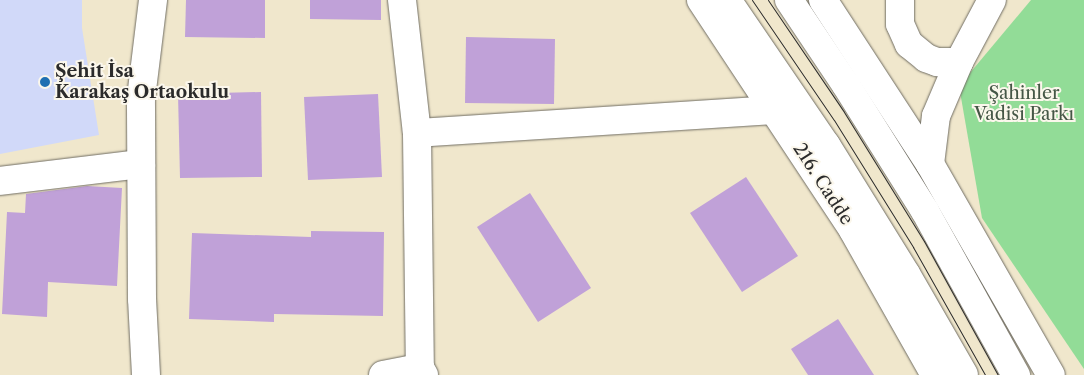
<!DOCTYPE html>
<html>
<head>
<meta charset="utf-8">
<style>
	body { margin:0 }
	#map { position:relative; width:1084px; height:375px; overflow:hidden; background:#f0e7cc; font-family:"Libre Caslon Text",serif }
	div>[style] { position:absolute }
	.built>* { inset:0; background:#d1d9f9 }
	.green>* { inset:0; background:#92dc97 }
	.building>* { inset:0; background:#c0a1d8 }
	.roads { filter:drop-shadow(0 0 1px #706d63) drop-shadow(0 0 1px #706d63) }
	.minor>* { height:28px; margin:-14px; padding:0 14px; transform-origin:14px; border-radius:14px; background:#fff }
	.major>* { height:28px; margin:-14px; padding:0 14px; transform-origin:14px; border-radius:14px; background:#fff }
	.tram>* { height:1px; margin:-0.5px; padding:0 0.5px; transform-origin:0.5px; border-radius:0.5px; background:#2b2b2b }
	.dots>* { width:14px; height:14px; translate:-50% -50%; box-sizing:border-box; border:2px solid #fbf7ec; border-radius:50% }
	span { translate:-50% -50%; white-space:nowrap; text-align:center; line-height:1.15; -webkit-text-stroke:4px #fbf7ec; paint-order:stroke }
	.poi-label { font-size:18px; color:#2b2b2b; font-weight:700 }
	.left { translate:0 -50%; text-align:left }
	.park-label { font-size:18px; color:#455746 }
	.street-label { font-size:18px; color:#2b2b2b }
</style>
</head>
<body>
<div id="map">
	<div class="built">
		<div style="clip-path:polygon(0 0,82px 0,82px 28px,99px 135px,0 154px)"></div>
	</div>
	<div class="green">
		<div style="clip-path:polygon(1031px 0,1084px 0,1084px 369px,982px 218px,959px 86px)"></div>
	</div>
	<div class="building">
		<div style="clip-path:polygon(186px 0,265px 0,265px 38px,185px 37px)"></div>
		<div style="clip-path:polygon(310px 0,381px 0,381px 20px,310px 19px)"></div>
		<div style="clip-path:polygon(466px 37px,555px 39px,554px 104px,465px 103px)"></div>
		<div style="clip-path:polygon(261px 92px,262px 177px,180px 178px,178px 94px)"></div>
		<div style="clip-path:polygon(378px 94px,382px 177px,308px 180px,304px 97px)"></div>
		<div style="clip-path:polygon(746px 177px,798px 256px,742px 292px,690px 213px)"></div>
		<div style="clip-path:polygon(87px 186px,122px 188px,117px 286px,48px 282px,47px 317px,2px 314px,7px 212px,25px 213px,26px 194px)"></div>
		<div style="clip-path:polygon(530px 193px,591px 288px,538px 322px,477px 227px)"></div>
		<div style="clip-path:polygon(311px 231px,384px 232px,383px 316px,274px 314px,274px 322px,189px 319px,192px 233px,311px 237px)"></div>
		<div style="clip-path:polygon(838px 319px,874px 375px,808px 375px,791px 349px)"></div>
	</div>
	<div class="roads">
		<div class="minor">
			<div style="left:402px;top:0;width:134px;rotate:83.6deg"></div>
			<div style="left:417px;top:133px;width:235px;rotate:89.3deg"></div>
			<div style="left:420px;top:368px;width:8px;rotate:60deg"></div>
			<div style="left:900px;top:0;width:24px;rotate:90deg"></div>
			<div style="left:900px;top:24px;width:22px;rotate:66deg"></div>
			<div style="left:909px;top:44px;width:22px;rotate:39deg"></div>
			<div style="left:926px;top:58px;width:12px;rotate:20deg"></div>
			<div style="left:937px;top:62px;width:22px"></div>
			<div style="left:417px;top:133px;width:359px;rotate:-3.7deg"></div>
			<div style="left:930px;top:164px;width:48px;rotate:-82.9deg"></div>
			<div style="left:936px;top:116px;width:59px;rotate:-66.9deg"></div>
			<div style="left:959px;top:62px;width:70px;rotate:-62deg"></div>
			<div style="left:0;top:181px;width:142px;rotate:-6.9deg"></div>
			<div style="left:146px;top:375px;width:76px;rotate:-93deg"></div>
			<div style="left:142px;top:299px;width:201px;rotate:-90.3deg"></div>
			<div style="left:141px;top:98px;width:99px;rotate:-83deg"></div>
			<div style="left:383px;top:375px;width:38px;rotate:-11deg"></div>
		</div>
		<div class="major">
			<div style="left:701px;top:0;width:276px;rotate:56.5deg"></div>
			<div style="left:853px;top:230px;width:167px;rotate:60.5deg"></div>
			<div style="left:727px;top:0;width:176px;rotate:55.7deg"></div>
			<div style="left:826px;top:145px;width:152px;rotate:58.2deg"></div>
			<div style="left:906px;top:274px;width:116px;rotate:60.1deg"></div>
			<div style="left:789px;top:0;width:102px;rotate:56.2deg"></div>
			<div style="left:846px;top:85px;width:149px;rotate:57.9deg"></div>
			<div style="left:925px;top:211px;width:188px;rotate:61deg"></div>
			<div style="left:823px;top:0;width:196px;rotate:56.9deg"></div>
			<div style="left:930px;top:164px;width:243px;rotate:60.2deg"></div>
		</div>
	</div>
	<div class="tram">
		<div style="left:752px;top:0;width:145px;rotate:55.7deg"></div>
		<div style="left:834px;top:120px;width:150px;rotate:58.1deg"></div>
		<div style="left:913px;top:247px;width:147px;rotate:60.6deg"></div>
		<div style="left:768px;top:0;width:135px;rotate:55.8deg"></div>
		<div style="left:844px;top:112px;width:152px;rotate:58.2deg"></div>
		<div style="left:924px;top:241px;width:153px;rotate:61.1deg"></div>
	</div>
	<div class="dots">
		<div style="left:45px;top:82px;background:#1f6fb2"></div>
	</div>
	<div class="poi-label">
		<span class="left" style="left:55px;top:82px">Şehit İsa<br>Karakaş Ortaokulu</span>
	</div>
	<div class="park-label">
		<span style="left:1024px;top:104px">Şahinler<br>Vadisi Parkı</span>
	</div>
	<div class="street-label">
		<span style="left:823px;top:184px;rotate:57deg">216. Cadde</span>
	</div>
</div>
</body>
</html>
